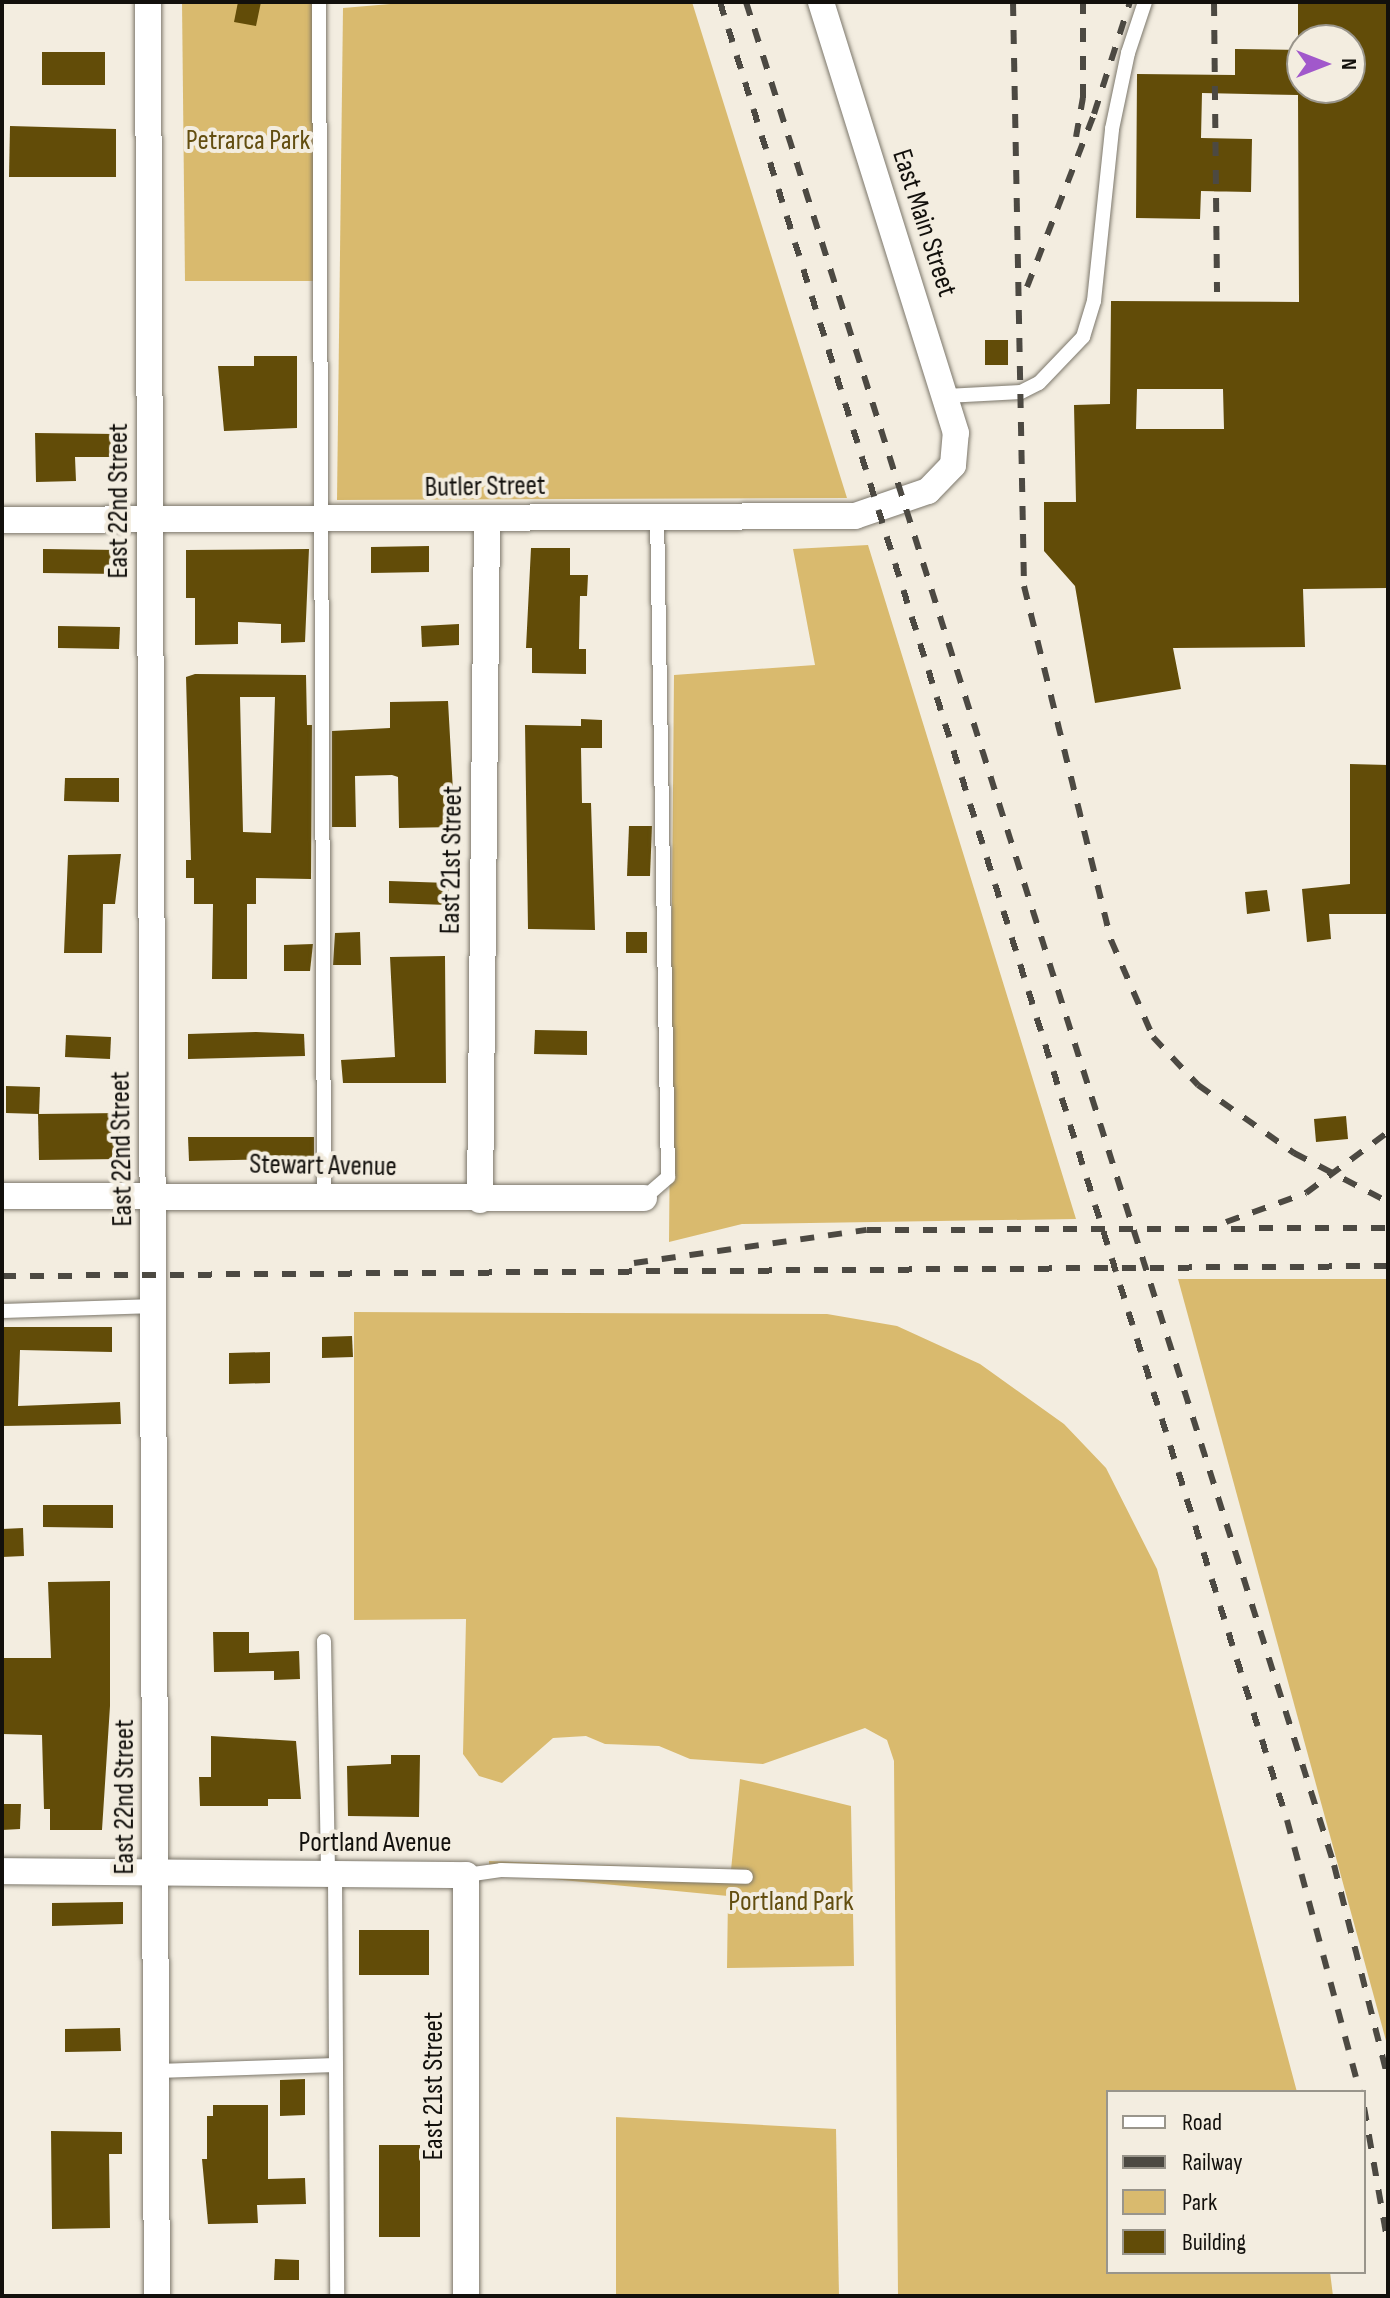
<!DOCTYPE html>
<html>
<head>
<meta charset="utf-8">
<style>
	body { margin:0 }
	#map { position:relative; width:1390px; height:2298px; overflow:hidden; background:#f3ede0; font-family:"Sofia Sans Condensed",sans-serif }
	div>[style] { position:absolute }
	.green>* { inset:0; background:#d9ba6e }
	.building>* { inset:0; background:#624c08 }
	.roads { filter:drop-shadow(0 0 2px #7c776b) drop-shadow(0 0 2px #7c776b) }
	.service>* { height:14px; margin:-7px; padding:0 7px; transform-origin:7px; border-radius:7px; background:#fff }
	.minor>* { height:26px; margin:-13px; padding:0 13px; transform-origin:13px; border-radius:13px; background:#fff }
	.rail>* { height:6px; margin-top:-3px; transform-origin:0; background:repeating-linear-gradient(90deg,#4c4942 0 14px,transparent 0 28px) }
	span { translate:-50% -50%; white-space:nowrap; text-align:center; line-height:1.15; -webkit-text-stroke:8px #f3ede0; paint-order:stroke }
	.park-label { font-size:28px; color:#634e10 }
	.street-label { font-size:28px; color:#12100c }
	.frame { position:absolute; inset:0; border:4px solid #12100c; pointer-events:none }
	.legend { position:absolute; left:1106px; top:2090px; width:260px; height:184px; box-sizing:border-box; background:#f3ede0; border:2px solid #99958b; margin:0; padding:10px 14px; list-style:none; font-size:24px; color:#12100c }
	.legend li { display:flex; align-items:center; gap:16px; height:40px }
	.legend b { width:40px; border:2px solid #99958b }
	.north { position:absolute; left:1286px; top:24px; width:80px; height:80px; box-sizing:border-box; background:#f3ede0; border:2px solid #99958b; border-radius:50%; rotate:90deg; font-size:22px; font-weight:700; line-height:32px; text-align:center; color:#12100c }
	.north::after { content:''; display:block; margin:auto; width:28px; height:36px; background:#a158cb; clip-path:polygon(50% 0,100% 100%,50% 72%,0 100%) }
</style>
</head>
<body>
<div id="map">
	<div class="green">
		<div style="clip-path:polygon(182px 2px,312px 2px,315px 281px,185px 281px)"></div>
		<div style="clip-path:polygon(414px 2px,692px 2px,847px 498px,337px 500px,343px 8px)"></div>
		<div style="clip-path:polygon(868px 545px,1076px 1219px,742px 1224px,669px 1242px,674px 675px,815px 665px,793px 549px)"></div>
		<div style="clip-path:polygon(1178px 1279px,1388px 1279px,1388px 2048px)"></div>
		<div style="clip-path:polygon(354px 1312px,827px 1314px,897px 1326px,980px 1364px,1064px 1424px,1106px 1468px,1157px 1569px,1297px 2092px,1108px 2092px,1108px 2272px,1330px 2272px,1333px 2296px,898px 2296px,894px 1761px,887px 1740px,865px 1728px,763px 1764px,690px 1759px,659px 1746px,605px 1744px,586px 1736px,553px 1738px,502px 1783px,479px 1776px,463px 1754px,466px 1619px,354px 1620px)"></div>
		<div style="clip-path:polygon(740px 1779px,851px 1806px,854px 1966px,727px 1968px,728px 1896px,489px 1873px,489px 1861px,731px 1870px)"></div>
		<div style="clip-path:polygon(616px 2117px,836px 2129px,839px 2296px,616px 2296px)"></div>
	</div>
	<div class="building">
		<div style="clip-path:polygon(238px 2px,261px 2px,256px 26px,234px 22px)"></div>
		<div style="clip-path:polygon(evenodd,1298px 2px,1388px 2px,1388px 588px,1303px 589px,1305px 647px,1173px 648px,1181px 689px,1095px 703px,1075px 586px,1044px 551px,1044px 502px,1076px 502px,1074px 405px,1110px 404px,1111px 301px,1299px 302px,1298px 95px,1202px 93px,1201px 138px,1252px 139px,1251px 192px,1201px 191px,1200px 219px,1136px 218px,1137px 74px,1235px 75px,1235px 49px,1302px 50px,1302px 88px,1350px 88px,1350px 40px,1298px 40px,1298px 2px,1137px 389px,1223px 389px,1224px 429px,1136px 429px,1137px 389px)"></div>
		<div style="clip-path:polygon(42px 52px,105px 52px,105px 85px,42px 85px)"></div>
		<div style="clip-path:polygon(10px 126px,116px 129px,116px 177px,9px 177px)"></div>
		<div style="clip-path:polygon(985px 340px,1008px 340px,1008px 365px,985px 365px)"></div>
		<div style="clip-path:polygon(254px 356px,297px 356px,297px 428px,224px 431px,218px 366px,254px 366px)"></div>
		<div style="clip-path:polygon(35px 433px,116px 434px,116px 457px,75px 457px,76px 481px,36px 482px)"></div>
		<div style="clip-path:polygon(429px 546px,429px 572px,371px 573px,371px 547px)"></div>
		<div style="clip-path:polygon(531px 548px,570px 548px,570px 575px,588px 575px,587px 596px,580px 596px,579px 649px,586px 649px,586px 674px,532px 673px,532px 648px,526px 648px)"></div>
		<div style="clip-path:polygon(43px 549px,120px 550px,120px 574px,43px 573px)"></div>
		<div style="clip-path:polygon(309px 549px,305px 642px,281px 643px,281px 624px,238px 622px,238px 644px,195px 645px,195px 598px,186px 598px,186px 550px)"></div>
		<div style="clip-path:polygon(459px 624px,459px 645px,422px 647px,421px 626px)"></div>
		<div style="clip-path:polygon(58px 626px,120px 627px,119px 649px,58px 648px)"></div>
		<div style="clip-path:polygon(evenodd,195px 674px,306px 675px,307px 725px,312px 725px,311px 879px,256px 878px,256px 904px,247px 904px,247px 979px,212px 979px,213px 904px,194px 904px,194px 878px,186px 878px,186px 860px,191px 860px,186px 677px,195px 674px,240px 697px,275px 697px,271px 833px,243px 832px,240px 697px)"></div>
		<div style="clip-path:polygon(448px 701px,455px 827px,399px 828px,398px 777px,392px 775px,355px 776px,356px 827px,332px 827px,332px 731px,390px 728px,390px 702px)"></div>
		<div style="clip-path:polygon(581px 719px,602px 720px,602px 748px,581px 748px,582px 803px,591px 803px,595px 930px,528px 929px,525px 725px,581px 726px)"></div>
		<div style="clip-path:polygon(1350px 764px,1388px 765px,1388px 914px,1329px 914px,1331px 939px,1307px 942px,1302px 889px,1350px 884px)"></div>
		<div style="clip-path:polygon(65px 778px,119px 778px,119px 802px,64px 801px)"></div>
		<div style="clip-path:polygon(629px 826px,652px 826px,650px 876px,627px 876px)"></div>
		<div style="clip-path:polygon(121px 854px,115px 904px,103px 904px,102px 953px,64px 953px,68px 855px)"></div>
		<div style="clip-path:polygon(389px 881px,449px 883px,448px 905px,389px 903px)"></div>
		<div style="clip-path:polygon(1267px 890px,1270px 911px,1247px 914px,1245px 892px)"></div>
		<div style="clip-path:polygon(360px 932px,361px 965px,333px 965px,335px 933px)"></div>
		<div style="clip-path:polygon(626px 932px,647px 932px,647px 953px,626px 953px)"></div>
		<div style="clip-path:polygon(313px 944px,310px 971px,284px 971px,284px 945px)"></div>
		<div style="clip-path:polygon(445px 956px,446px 1083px,343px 1083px,341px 1060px,395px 1057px,390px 957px)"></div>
		<div style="clip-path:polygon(535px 1030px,587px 1031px,587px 1055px,534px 1054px)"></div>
		<div style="clip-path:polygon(256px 1032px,304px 1034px,305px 1056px,188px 1059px,188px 1034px)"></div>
		<div style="clip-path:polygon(66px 1035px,111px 1037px,110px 1059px,65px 1057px)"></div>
		<div style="clip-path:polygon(6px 1086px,40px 1087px,39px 1114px,6px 1113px)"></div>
		<div style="clip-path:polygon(120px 1113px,121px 1159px,39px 1160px,38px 1114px)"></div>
		<div style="clip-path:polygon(1346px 1116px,1348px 1139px,1316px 1142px,1314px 1119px)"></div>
		<div style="clip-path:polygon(188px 1137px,314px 1137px,314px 1158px,189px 1161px)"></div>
		<div style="clip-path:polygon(2px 1327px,112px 1327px,112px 1352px,20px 1350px,18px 1406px,120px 1402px,121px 1424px,2px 1426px)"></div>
		<div style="clip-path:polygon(352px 1336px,353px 1357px,322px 1358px,322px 1337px)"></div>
		<div style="clip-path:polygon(270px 1352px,270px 1383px,229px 1384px,229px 1353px)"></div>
		<div style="clip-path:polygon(43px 1505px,113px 1505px,113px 1528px,43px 1527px)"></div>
		<div style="clip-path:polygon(23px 1528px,24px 1556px,2px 1557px,2px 1529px)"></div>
		<div style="clip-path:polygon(110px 1581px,110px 1706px,102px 1830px,50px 1830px,50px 1809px,44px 1809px,42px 1735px,2px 1734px,2px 1658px,51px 1658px,48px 1582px)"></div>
		<div style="clip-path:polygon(213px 1632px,249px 1632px,249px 1653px,299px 1651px,300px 1679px,274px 1680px,274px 1671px,214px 1672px)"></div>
		<div style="clip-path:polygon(211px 1736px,296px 1741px,301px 1799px,268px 1799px,268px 1806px,200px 1806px,199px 1777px,211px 1777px)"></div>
		<div style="clip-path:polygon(391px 1755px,420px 1755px,419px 1817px,348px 1816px,347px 1766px,391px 1764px)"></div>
		<div style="clip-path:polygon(2px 1804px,21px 1804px,20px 1829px,2px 1830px)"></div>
		<div style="clip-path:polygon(123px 1902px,123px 1924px,52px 1926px,52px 1903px)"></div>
		<div style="clip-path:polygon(359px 1930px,429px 1930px,429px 1975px,359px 1975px)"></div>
		<div style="clip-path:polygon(120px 2028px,121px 2051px,65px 2052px,65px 2029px)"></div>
		<div style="clip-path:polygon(305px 2079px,305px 2115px,280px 2116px,280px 2080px)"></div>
		<div style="clip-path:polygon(213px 2105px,268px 2105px,268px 2179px,305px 2178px,306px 2204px,257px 2205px,258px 2223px,208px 2224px,202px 2159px,207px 2159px,207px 2116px,213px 2116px)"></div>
		<div style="clip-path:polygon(51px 2131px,122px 2132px,122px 2154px,109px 2154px,110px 2228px,52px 2229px)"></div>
		<div style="clip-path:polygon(379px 2145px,420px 2145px,420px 2237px,379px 2237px)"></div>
		<div style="clip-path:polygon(275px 2259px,299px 2260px,299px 2280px,274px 2280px)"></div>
	</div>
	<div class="roads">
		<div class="service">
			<div style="left:319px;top:2px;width:1196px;rotate:89.76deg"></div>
			<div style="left:946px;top:396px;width:75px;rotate:-3.1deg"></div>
			<div style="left:1021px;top:392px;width:20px;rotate:-27deg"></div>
			<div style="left:1039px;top:383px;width:64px;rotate:-46.3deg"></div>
			<div style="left:1083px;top:337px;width:38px;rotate:-73deg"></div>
			<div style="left:1094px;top:301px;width:173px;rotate:-84deg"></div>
			<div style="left:1112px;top:129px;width:78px;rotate:-78.1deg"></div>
			<div style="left:1128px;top:53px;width:54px;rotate:-71.6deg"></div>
			<div style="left:644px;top:1198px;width:32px;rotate:-41deg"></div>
			<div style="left:668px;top:1177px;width:660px;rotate:-90.95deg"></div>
			<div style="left:2px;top:1311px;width:154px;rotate:-1.9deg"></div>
			<div style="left:324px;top:1641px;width:234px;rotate:89deg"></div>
			<div style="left:466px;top:1875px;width:35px;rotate:-8deg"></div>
			<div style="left:501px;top:1870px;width:245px;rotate:1.6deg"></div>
			<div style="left:335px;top:1876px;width:420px;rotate:89.7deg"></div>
			<div style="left:157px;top:2071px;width:179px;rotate:-1.9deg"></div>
		</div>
		<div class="minor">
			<div style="left:148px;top:2px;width:2294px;rotate:89.78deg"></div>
			<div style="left:2px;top:520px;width:853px;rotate:-0.27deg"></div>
			<div style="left:855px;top:516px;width:77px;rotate:-18.9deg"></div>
			<div style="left:928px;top:491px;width:36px;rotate:-46deg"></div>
			<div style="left:953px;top:465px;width:32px;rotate:-85deg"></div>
			<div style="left:956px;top:433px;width:452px;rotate:-107.4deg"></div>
			<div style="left:2px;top:1196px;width:642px;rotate:0.18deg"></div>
			<div style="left:480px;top:1200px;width:680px;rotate:-89.41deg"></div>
			<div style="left:2px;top:1871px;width:464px;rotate:0.5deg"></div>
			<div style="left:466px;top:1875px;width:421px;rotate:90deg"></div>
		</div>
	</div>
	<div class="rail">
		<div style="left:720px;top:2px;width:1904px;rotate:72.68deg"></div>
		<div style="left:1287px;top:1820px;width:282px;rotate:75deg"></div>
		<div style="left:746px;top:2px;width:1954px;rotate:72.48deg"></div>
		<div style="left:1334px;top:1865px;width:221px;rotate:75.8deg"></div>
		<div style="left:1013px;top:2px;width:584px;rotate:88.92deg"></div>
		<div style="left:1024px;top:586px;width:365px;rotate:76.2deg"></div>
		<div style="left:1111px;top:940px;width:106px;rotate:66.6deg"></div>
		<div style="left:1153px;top:1037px;width:66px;rotate:46.8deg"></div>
		<div style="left:1198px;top:1085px;width:118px;rotate:35.3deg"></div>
		<div style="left:1294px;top:1153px;width:106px;rotate:27.5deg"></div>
		<div style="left:1214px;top:2px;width:290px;rotate:89.4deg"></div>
		<div style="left:1076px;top:137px;width:40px;rotate:-80deg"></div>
		<div style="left:1083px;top:98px;width:96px;rotate:-90deg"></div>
		<div style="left:1027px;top:287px;width:186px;rotate:-68.8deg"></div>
		<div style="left:1094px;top:114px;width:118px;rotate:-72.2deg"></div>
		<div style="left:1226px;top:1222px;width:85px;rotate:-19.9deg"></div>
		<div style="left:1306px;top:1193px;width:102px;rotate:-36.6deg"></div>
		<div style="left:634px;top:1263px;width:235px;rotate:-8.1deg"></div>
		<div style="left:867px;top:1230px;width:521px;rotate:-0.22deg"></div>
		<div style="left:2px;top:1276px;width:1386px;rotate:-0.41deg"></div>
		<div style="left:1364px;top:2107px;width:139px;rotate:80.1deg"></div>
	</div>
	<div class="park-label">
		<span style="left:248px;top:141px">Petrarca Park</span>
		<span style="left:791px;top:1902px">Portland Park</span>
	</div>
	<div class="street-label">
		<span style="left:924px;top:223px;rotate:72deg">East Main Street</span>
		<span style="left:485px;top:487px;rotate:-1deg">Butler Street</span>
		<span style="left:119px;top:501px;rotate:-90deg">East 22nd Street</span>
		<span style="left:452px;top:860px;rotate:-89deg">East 21st Street</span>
		<span style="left:122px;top:1149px;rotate:-91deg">East 22nd Street</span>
		<span style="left:323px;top:1166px;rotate:1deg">Stewart Avenue</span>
		<span style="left:125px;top:1797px;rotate:-90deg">East 22nd Street</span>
		<span style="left:375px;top:1843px">Portland Avenue</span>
		<span style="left:434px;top:2086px;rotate:-90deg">East 21st Street</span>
	</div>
	<div class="frame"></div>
	<ul class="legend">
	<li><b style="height:10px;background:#fff"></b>Road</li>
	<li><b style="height:10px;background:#4c4942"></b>Railway</li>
	<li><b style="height:22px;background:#d9ba6e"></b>Park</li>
	<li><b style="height:22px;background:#624c08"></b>Building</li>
	</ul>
	<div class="north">N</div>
</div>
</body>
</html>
